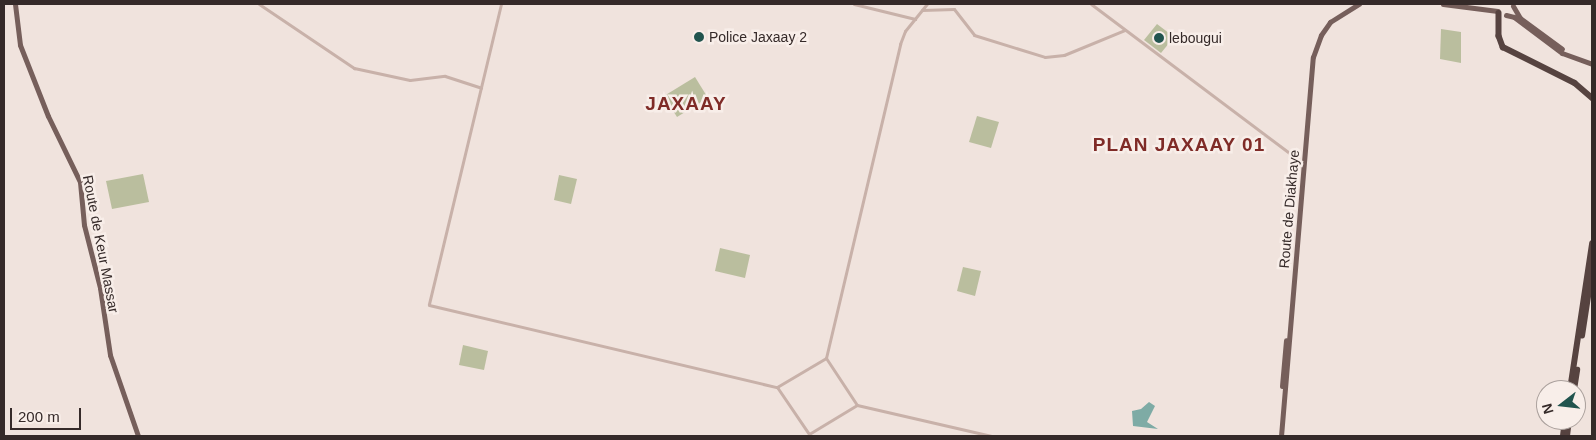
<!DOCTYPE html>
<html>
<head>
<meta charset="utf-8">
<style>
	body { margin:0 }
	#map { position:relative; width:1596px; height:440px; overflow:hidden; background:#f0e3dd; font-family:Arial,sans-serif }
	div>[style] { position:absolute }
	.green>* { inset:0; background:#babe9e }
	.water>* { inset:0; background:#7eaba5 }
	.minor>* { height:3px; margin:-1.5px; padding:0 1.5px; transform-origin:1.5px; border-radius:1.5px; background:#c8b1a9 }
	.major>* { height:5px; margin:-2.5px; padding:0 2.5px; transform-origin:2.5px; border-radius:2.5px; background:#765f5b }
	.highway>* { height:5.5px; margin:-2.75px; padding:0 2.75px; transform-origin:2.75px; border-radius:2.75px; background:#564340 }
	.dots>* { width:14px; height:14px; translate:-50% -50%; box-sizing:border-box; border:2px solid #f8eee9; border-radius:50% }
	span { translate:-50% -50%; white-space:nowrap; text-align:center; line-height:1.15; -webkit-text-stroke:5px #f8eee9; paint-order:stroke }
	.poi-label { font-size:14px; color:#352a29 }
	.left { translate:0 -50%; text-align:left }
	.street-label { font-size:14px; color:#352a29 }
	.district-label { font-size:19px; color:#7f2b27; font-weight:700; letter-spacing:1px }
	.frame { position:absolute; inset:0; border:5px solid #352a29; pointer-events:none }
	.north { position:absolute; left:1536px; top:380px; width:50px; height:50px; box-sizing:border-box; background:#f8eee9; border:1px solid #aaa09c; border-radius:50%; rotate:254deg; font-size:14px; font-weight:700; line-height:20px; text-align:center; color:#352a29 }
	.north::after { content:''; display:block; margin:auto; width:18px; height:22px; background:#21544e; clip-path:polygon(50% 0,100% 100%,50% 72%,0 100%) }
	.scale { position:absolute; left:10px; top:408px; width:71px; height:22px; box-sizing:border-box; border:2px solid #352a29; border-top:0; padding-left:6px; font-size:15px; line-height:18px; white-space:nowrap; color:#352a29; -webkit-text-stroke:4px #f8eee9; paint-order:stroke }
</style>
</head>
<body>
<div id="map">
	<div class="green">
		<div style="clip-path:polygon(1157px 24px,1174px 37px,1161px 53px,1144px 40px)"></div>
		<div style="clip-path:polygon(1441px 29px,1461px 32px,1461px 63px,1440px 59px)"></div>
		<div style="clip-path:polygon(695px 77px,708px 98px,677px 117px,664px 96px)"></div>
		<div style="clip-path:polygon(977px 116px,999px 122px,991px 148px,969px 142px)"></div>
		<div style="clip-path:polygon(143px 174px,149px 202px,112px 209px,106px 181px)"></div>
		<div style="clip-path:polygon(559px 175px,577px 179px,571px 204px,554px 200px)"></div>
		<div style="clip-path:polygon(720px 248px,750px 255px,745px 278px,715px 271px)"></div>
		<div style="clip-path:polygon(963px 267px,981px 271px,975px 296px,957px 291px)"></div>
		<div style="clip-path:polygon(463px 345px,488px 351px,484px 370px,459px 365px)"></div>
	</div>
	<div class="water">
		<div style="clip-path:polygon(1149px 402px,1155px 406px,1147px 422px,1158px 429px,1133px 426px,1132px 411px,1141px 409px)"></div>
	</div>
	<div class="minor">
		<div style="left:259px;top:4px;width:115px;rotate:34deg"></div>
		<div style="left:354px;top:68px;width:57px;rotate:12.1deg"></div>
		<div style="left:410px;top:80px;width:35px;rotate:-7deg"></div>
		<div style="left:445px;top:76px;width:38px;rotate:18deg"></div>
		<div style="left:501px;top:4px;width:309px;rotate:103.5deg"></div>
		<div style="left:429px;top:305px;width:358px;rotate:13.3deg"></div>
		<div style="left:777px;top:387px;width:57px;rotate:55.8deg"></div>
		<div style="left:809px;top:434px;width:56px;rotate:-31.1deg"></div>
		<div style="left:854px;top:4px;width:63px;rotate:13.8deg"></div>
		<div style="left:1091px;top:4px;width:266px;rotate:36.9deg"></div>
		<div style="left:922px;top:10px;width:32px;rotate:-2deg"></div>
		<div style="left:954px;top:9px;width:33px;rotate:52deg"></div>
		<div style="left:974px;top:35px;width:74px;rotate:17.2deg"></div>
		<div style="left:1045px;top:57px;width:19px;rotate:-6deg"></div>
		<div style="left:1064px;top:55px;width:66px;rotate:-22.3deg"></div>
		<div style="left:826px;top:358px;width:323px;rotate:-76.7deg"></div>
		<div style="left:900px;top:44px;width:14px;rotate:-69deg"></div>
		<div style="left:905px;top:31px;width:35px;rotate:-51deg"></div>
		<div style="left:777px;top:387px;width:57px;rotate:-30.6deg"></div>
		<div style="left:826px;top:358px;width:56px;rotate:56.6deg"></div>
		<div style="left:857px;top:405px;width:138px;rotate:13deg"></div>
	</div>
	<div class="major">
		<div style="left:15px;top:4px;width:41px;rotate:83deg"></div>
		<div style="left:20px;top:45px;width:76px;rotate:68.5deg"></div>
		<div style="left:48px;top:116px;width:73px;rotate:64.1deg"></div>
		<div style="left:80px;top:182px;width:43px;rotate:84.7deg"></div>
		<div style="left:84px;top:225px;width:65px;rotate:75.7deg"></div>
		<div style="left:100px;top:288px;width:68px;rotate:81.5deg"></div>
		<div style="left:110px;top:355px;width:86px;rotate:70.9deg"></div>
		<div style="left:1443px;top:4px;width:55px;rotate:7.3deg"></div>
		<div style="left:1513px;top:6px;width:14px;rotate:60deg"></div>
		<div style="left:1520px;top:18px;width:52px;rotate:36.4deg"></div>
		<div style="left:1506px;top:15px;width:8px;rotate:14deg"></div>
		<div style="left:1514px;top:17px;width:60px;rotate:36.9deg"></div>
		<div style="left:1562px;top:53px;width:32px;rotate:20deg"></div>
		<div style="left:1282px;top:386px;width:46px;rotate:-85deg"></div>
		<div style="left:1281px;top:436px;width:380px;rotate:-85.2deg"></div>
		<div style="left:1313px;top:57px;width:23px;rotate:-70deg"></div>
		<div style="left:1321px;top:35px;width:16px;rotate:-55deg"></div>
		<div style="left:1330px;top:22px;width:34px;rotate:-32deg"></div>
	</div>
	<div class="highway">
		<div style="left:1499px;top:13px;width:23px;rotate:90deg"></div>
		<div style="left:1499px;top:36px;width:12px;rotate:70deg"></div>
		<div style="left:1503px;top:47px;width:80px;rotate:26.6deg"></div>
		<div style="left:1575px;top:83px;width:23px;rotate:41deg"></div>
		<div style="left:1582px;top:336px;width:66px;rotate:-81.3deg"></div>
		<div style="left:1570px;top:390px;width:148px;rotate:-81.4deg"></div>
		<div style="left:1574px;top:390px;width:20px;rotate:-81deg"></div>
		<div style="left:1563px;top:436px;width:16px;rotate:-83deg"></div>
		<div style="left:1567px;top:436px;width:16px;rotate:-83deg"></div>
	</div>
	<div class="dots">
		<div style="left:699px;top:37px;background:#21544e"></div>
		<div style="left:1159px;top:38px;background:#21544e"></div>
	</div>
	<div class="poi-label">
		<span class="left" style="left:709px;top:37px">Police Jaxaay 2</span>
		<span class="left" style="left:1169px;top:38px">lebougui</span>
	</div>
	<div class="street-label">
		<span style="left:1289px;top:209px;rotate:-85deg">Route de Diakhaye</span>
		<span style="left:101px;top:244px;rotate:79deg">Route de Keur Massar</span>
	</div>
	<div class="district-label">
		<span style="left:686px;top:104px">JAXAAY</span>
		<span style="left:1179px;top:145px">PLAN JAXAAY 01</span>
	</div>
	<div class="frame"></div>
	<div class="north">N</div>
	<div class="scale">200 m</div>
</div>
</body>
</html>
